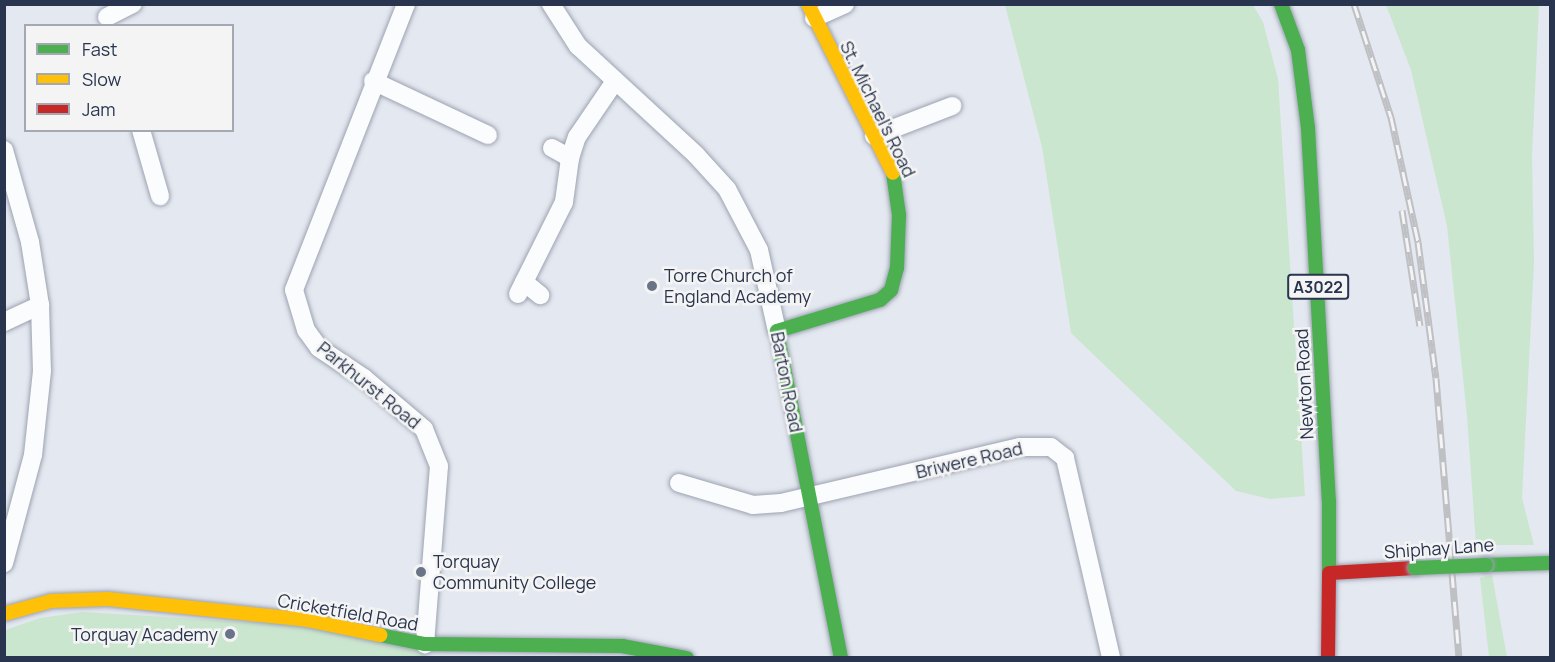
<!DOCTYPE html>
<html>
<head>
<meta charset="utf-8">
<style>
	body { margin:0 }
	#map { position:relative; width:1555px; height:662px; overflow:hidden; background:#e4e8f0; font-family:Manrope,sans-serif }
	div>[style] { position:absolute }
	.green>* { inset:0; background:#cbe6cf }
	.roads { filter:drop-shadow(0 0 2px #9ca3b1) drop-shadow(0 0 2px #9ca3b1) }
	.street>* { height:18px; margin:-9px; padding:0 9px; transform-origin:9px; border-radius:9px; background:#fbfcfd }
	.fast>* { height:14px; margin:-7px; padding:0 7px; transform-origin:7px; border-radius:7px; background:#4caf50 }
	.slow>* { height:14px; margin:-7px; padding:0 7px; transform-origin:7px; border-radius:7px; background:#ffc107 }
	.jam>* { height:14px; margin:-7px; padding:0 7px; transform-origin:7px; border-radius:7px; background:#c62828 }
	.rail>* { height:7px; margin-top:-3.5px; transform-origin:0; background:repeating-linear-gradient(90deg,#f4f4f4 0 14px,#bfc0c4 0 28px); box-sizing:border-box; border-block:2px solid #bfc0c4 }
	.bridges { filter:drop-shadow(0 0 2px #9ca3b1) drop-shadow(0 0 2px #9ca3b1) }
	.fast-bridge>* { height:14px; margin:-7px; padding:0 7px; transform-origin:7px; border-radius:7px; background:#4caf50 }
	.dots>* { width:16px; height:16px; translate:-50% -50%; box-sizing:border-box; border:3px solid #f4f4f4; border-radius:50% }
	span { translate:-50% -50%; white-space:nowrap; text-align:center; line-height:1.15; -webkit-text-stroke:5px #f4f4f4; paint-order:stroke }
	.shield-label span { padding:2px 4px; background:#f4f4f4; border:2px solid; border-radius:4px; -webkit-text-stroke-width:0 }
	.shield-label { font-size:16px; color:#29354e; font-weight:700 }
	.street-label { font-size:18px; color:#29354e }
	.poi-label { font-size:18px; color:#29354e }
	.left { translate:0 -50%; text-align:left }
	.right { translate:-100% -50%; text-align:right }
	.frame { position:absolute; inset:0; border:6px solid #29354e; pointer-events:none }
	.legend { position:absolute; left:24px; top:24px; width:210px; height:108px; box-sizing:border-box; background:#f4f4f4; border:2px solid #a3a8b2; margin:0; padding:8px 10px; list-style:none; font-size:18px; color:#29354e }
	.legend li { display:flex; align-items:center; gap:12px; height:30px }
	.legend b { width:30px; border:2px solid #a3a8b2 }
</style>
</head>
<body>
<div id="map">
	<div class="green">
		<div style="clip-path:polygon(1005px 5px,1253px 5px,1263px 22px,1278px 79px,1305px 496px,1270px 499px,1236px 491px,1071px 333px,1042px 147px)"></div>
		<div style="clip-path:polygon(1386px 5px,1539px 5px,1532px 156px,1534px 263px,1522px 498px,1534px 545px,1476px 545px,1467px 416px,1447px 226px,1411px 70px)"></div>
		<div style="clip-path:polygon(1492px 575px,1507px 657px,1489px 657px,1480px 578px)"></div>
		<div style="clip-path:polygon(83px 612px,283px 624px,425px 644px,425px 658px,5px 658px,5px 630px,40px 618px)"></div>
	</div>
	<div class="roads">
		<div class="street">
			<div style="left:406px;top:4px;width:307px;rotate:111.4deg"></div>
			<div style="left:294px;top:290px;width:42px;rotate:73.3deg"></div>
			<div style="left:306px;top:330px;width:22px;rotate:54deg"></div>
			<div style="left:319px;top:348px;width:54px;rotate:33.7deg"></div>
			<div style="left:364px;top:378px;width:79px;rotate:40.4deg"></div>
			<div style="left:424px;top:429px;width:40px;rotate:68deg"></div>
			<div style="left:439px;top:466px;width:179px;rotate:94.5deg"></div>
			<div style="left:551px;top:4px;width:50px;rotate:57.3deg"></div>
			<div style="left:578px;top:46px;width:161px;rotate:42.7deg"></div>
			<div style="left:696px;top:155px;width:46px;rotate:47.6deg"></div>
			<div style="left:727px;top:189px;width:69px;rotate:62.3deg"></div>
			<div style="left:759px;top:250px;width:83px;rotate:77.5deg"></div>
			<div style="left:107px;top:17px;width:29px;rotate:-27deg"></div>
			<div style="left:814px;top:18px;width:34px;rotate:-24deg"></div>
			<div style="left:373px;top:81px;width:127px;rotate:25.2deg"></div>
			<div style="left:141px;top:130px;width:69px;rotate:73.9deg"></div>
			<div style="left:874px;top:136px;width:84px;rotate:-21deg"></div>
			<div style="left:552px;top:148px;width:21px;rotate:29deg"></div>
			<div style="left:4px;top:150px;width:96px;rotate:74.2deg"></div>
			<div style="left:30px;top:242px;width:64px;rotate:81deg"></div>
			<div style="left:40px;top:305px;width:66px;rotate:88.3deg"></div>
			<div style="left:42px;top:371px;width:84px;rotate:96.1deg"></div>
			<div style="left:33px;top:455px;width:112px;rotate:105deg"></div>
			<div style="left:524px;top:282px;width:21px;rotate:39deg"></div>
			<div style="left:518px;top:294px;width:103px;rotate:-63.4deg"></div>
			<div style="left:564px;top:202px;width:44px;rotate:-82.2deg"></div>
			<div style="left:570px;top:158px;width:22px;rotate:-72deg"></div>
			<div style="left:577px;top:137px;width:68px;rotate:-55.8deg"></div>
			<div style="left:4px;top:322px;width:40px;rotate:-25deg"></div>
			<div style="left:679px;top:483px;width:77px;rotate:16.6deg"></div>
			<div style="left:753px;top:505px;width:28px;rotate:-4deg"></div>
			<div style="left:781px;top:503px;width:245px;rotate:-13.2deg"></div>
			<div style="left:1020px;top:447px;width:31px"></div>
			<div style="left:1051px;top:447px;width:18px;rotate:38deg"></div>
			<div style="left:1065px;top:458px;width:205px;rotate:77deg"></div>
		</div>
		<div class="fast">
			<div style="left:1281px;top:4px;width:49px;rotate:69.7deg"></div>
			<div style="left:1298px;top:50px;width:79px;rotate:82.7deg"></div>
			<div style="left:1308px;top:128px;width:374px;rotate:86.8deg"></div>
			<div style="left:1329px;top:501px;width:72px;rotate:90deg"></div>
			<div style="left:1486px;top:565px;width:64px;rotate:-1.8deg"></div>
			<div style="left:380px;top:635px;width:46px;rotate:11.3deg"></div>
			<div style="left:425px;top:644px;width:197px;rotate:0.6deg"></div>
			<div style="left:622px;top:646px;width:66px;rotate:10.5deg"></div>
			<div style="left:841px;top:658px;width:333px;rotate:-101.1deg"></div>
			<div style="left:777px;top:331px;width:108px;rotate:-16.8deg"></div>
			<div style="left:880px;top:300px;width:15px;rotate:-42deg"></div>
			<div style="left:891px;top:290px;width:23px;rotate:-75deg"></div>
			<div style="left:897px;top:268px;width:53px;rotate:-87.8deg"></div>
			<div style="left:899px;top:215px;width:42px;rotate:-98.1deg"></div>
		</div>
		<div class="slow">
			<div style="left:808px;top:4px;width:189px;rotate:63.3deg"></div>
			<div style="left:4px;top:614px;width:49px;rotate:-15.5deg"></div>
			<div style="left:51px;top:601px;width:57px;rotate:-2deg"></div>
			<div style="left:108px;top:599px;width:200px;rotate:6deg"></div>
			<div style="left:307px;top:620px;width:75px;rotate:11.6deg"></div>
		</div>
		<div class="jam">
			<div style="left:1330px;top:573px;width:85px;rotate:-3.4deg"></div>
			<div style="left:1328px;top:658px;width:85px;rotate:-89.3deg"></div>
		</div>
	</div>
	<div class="rail">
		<div style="left:1354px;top:4px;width:119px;rotate:71.9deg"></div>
		<div style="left:1391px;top:117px;width:128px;rotate:77.8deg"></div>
		<div style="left:1418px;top:242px;width:137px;rotate:82.5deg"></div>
		<div style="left:1436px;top:378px;width:281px;rotate:85.3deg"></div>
		<div style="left:1402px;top:210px;width:117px;rotate:81.2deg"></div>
	</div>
	<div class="bridges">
		<div class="fast-bridge">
			<div style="left:1415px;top:568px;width:71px;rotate:-2.4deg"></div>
		</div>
	</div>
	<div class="dots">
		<div style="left:652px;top:286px;background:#6a7487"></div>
		<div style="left:421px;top:572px;background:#6a7487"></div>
		<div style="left:230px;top:634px;background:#6a7487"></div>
	</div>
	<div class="shield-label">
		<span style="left:1318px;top:287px">A3022</span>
	</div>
	<div class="street-label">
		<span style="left:878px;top:109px;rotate:64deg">St. Michael's Road</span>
		<span style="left:787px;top:382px;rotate:79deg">Barton Road</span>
		<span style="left:1304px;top:384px;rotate:-93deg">Newton Road</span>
		<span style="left:369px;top:385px;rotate:39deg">Parkhurst Road</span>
		<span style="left:969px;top:460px;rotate:-13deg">Briwere Road</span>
		<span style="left:1439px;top:548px;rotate:-4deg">Shiphay Lane</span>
		<span style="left:348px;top:612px;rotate:10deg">Cricketfield Road</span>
	</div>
	<div class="poi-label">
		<span class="left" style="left:664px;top:286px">Torre Church of<br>England Academy</span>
		<span class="left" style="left:433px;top:572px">Torquay<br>Community College</span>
		<span class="right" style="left:218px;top:634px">Torquay Academy</span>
	</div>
	<div class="frame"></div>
	<ul class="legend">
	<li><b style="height:8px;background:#4caf50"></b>Fast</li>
	<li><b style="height:8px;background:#ffc107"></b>Slow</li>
	<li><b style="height:8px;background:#c62828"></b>Jam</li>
	</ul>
</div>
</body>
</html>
